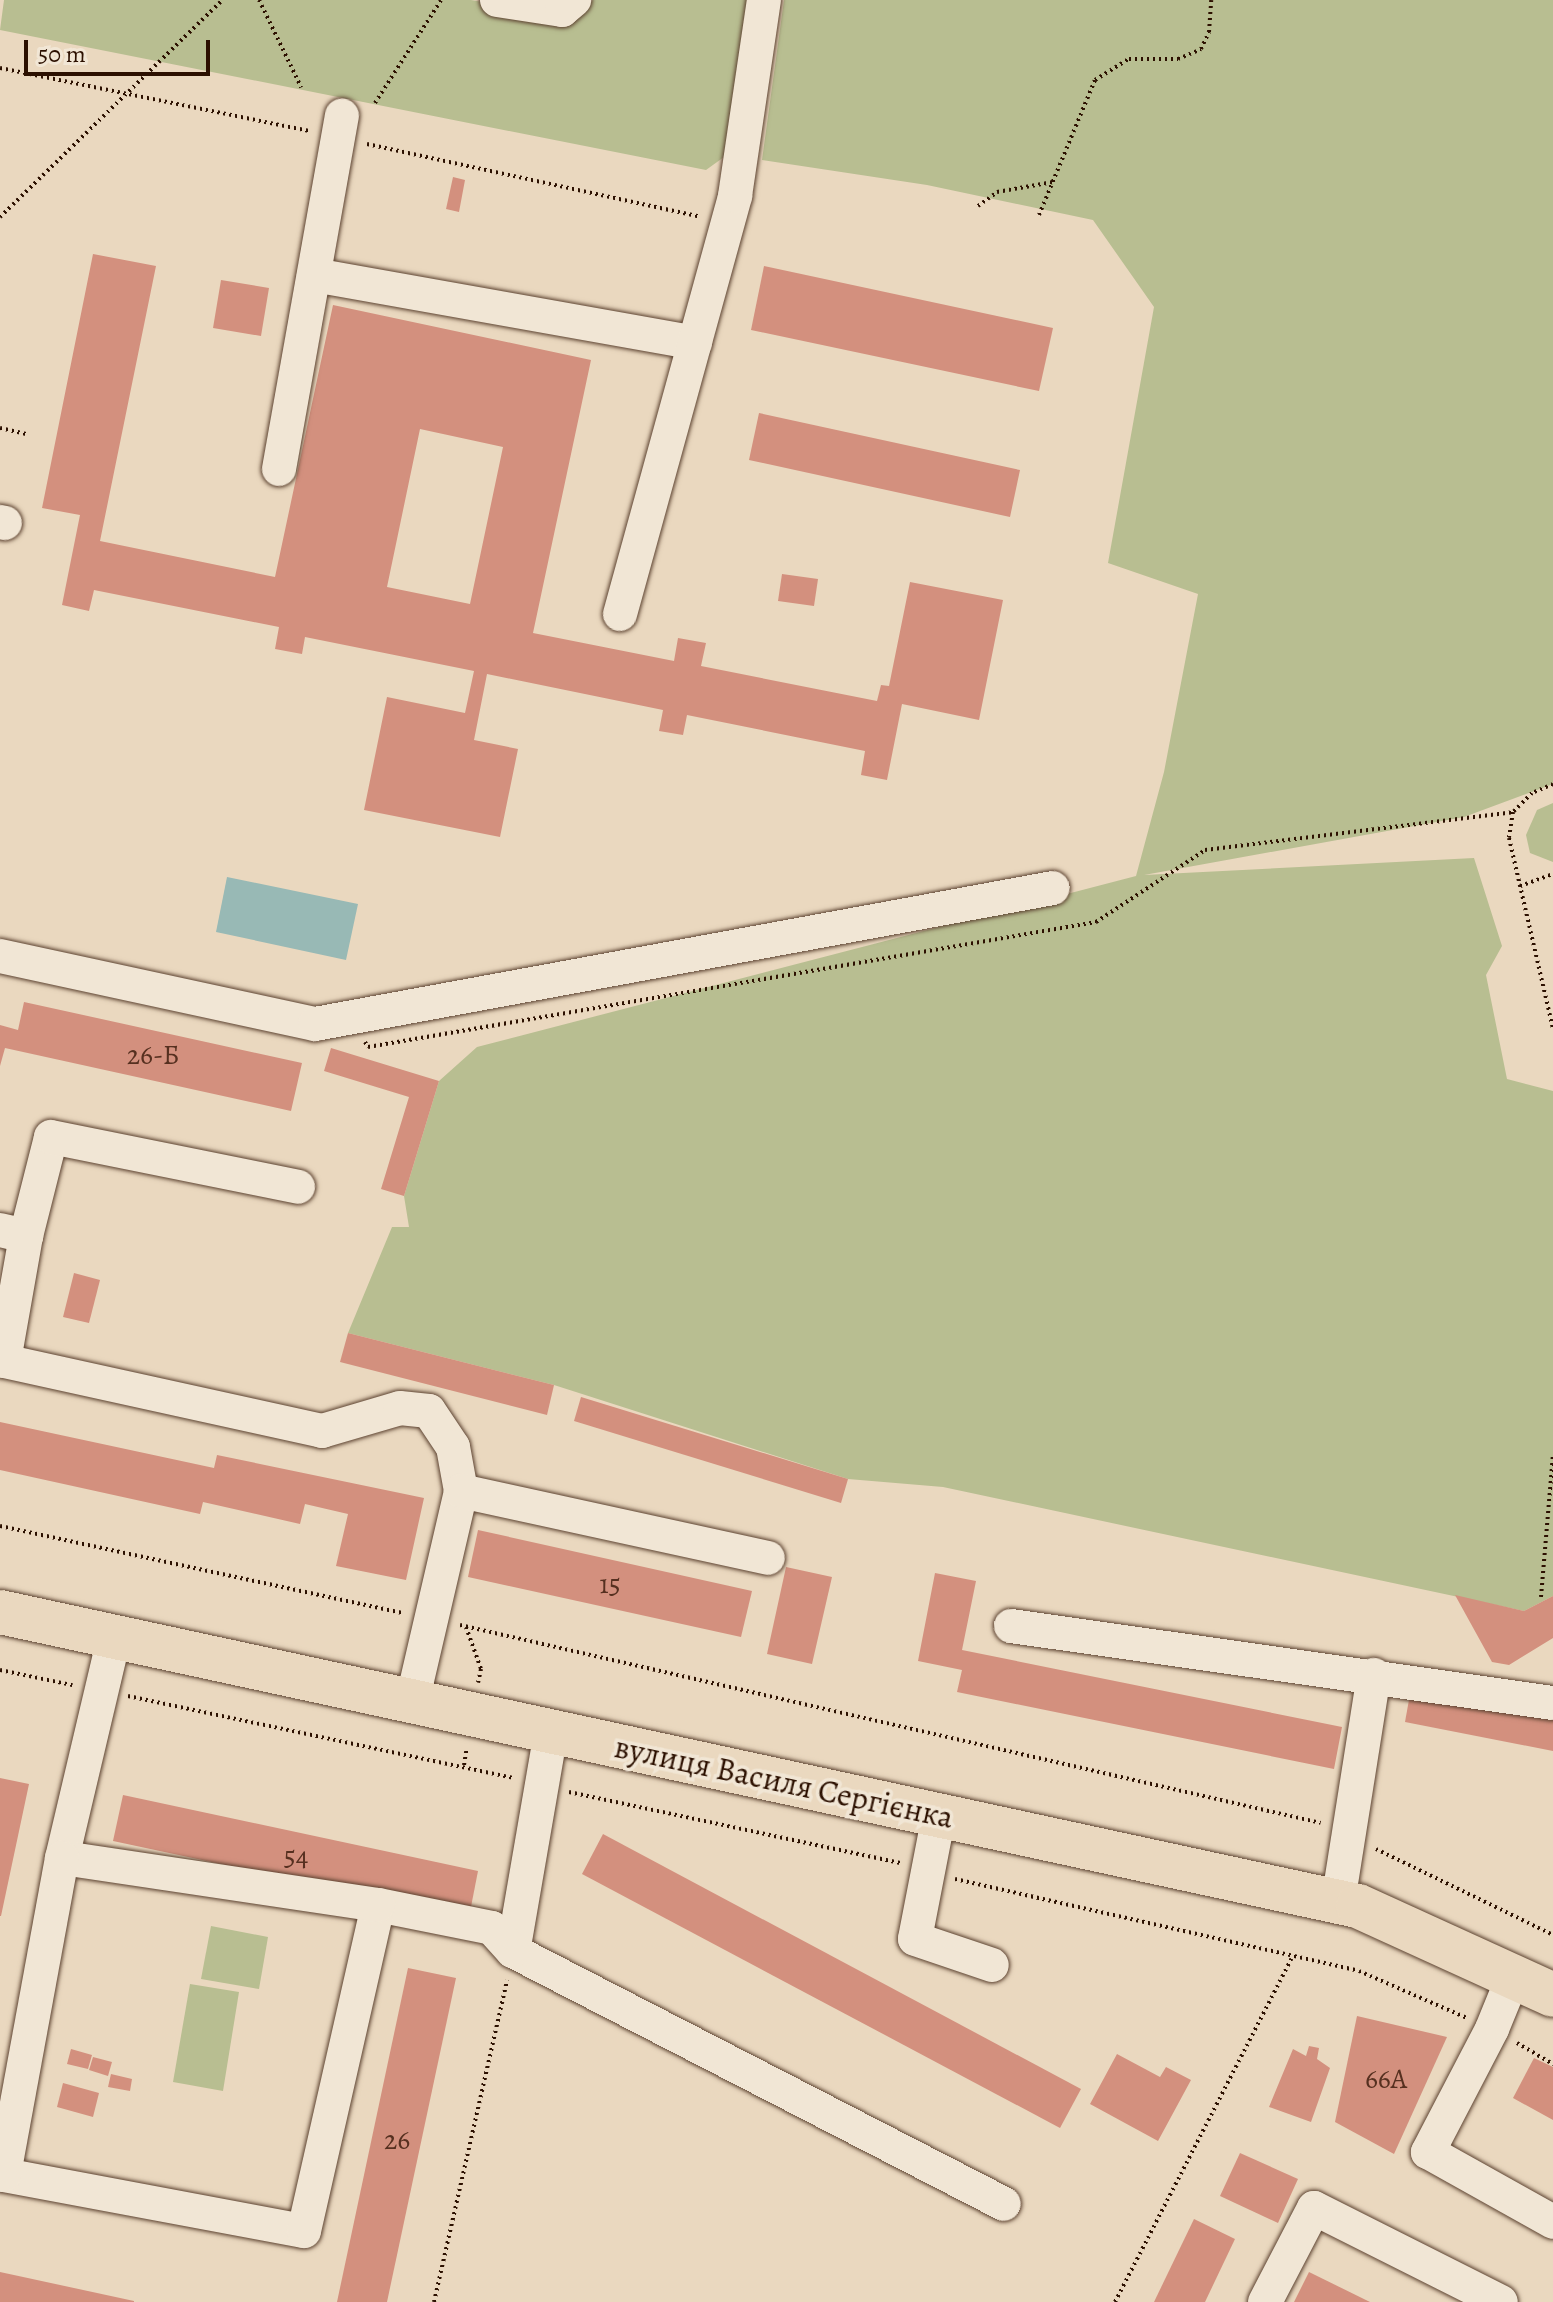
<!DOCTYPE html>
<html>
<head>
<meta charset="utf-8">
<style>
	body { margin:0 }
	#map { position:relative; width:1553px; height:2302px; overflow:hidden; background:#ead8bf; font-family:Alegreya,serif }
	div>[style] { position:absolute }
	.green>* { inset:0; background:#b8be91 }
	.water>* { inset:0; background:#98b9b5 }
	.building>* { inset:0; background:#d3907e }
	.path>* { height:4px; margin-top:-2px; transform-origin:0; background:repeating-linear-gradient(90deg,#2c1000 0 2px,transparent 0 6px) }
	.roads { filter:drop-shadow(0 0 2px #5c4230) drop-shadow(0 0 2px #5c4230) }
	.minor>* { height:34px; margin:-17px; padding:0 17px; transform-origin:17px; border-radius:17px; background:#f1e6d5 }
	.major>* { height:44px; margin:-22px; padding:0 22px; transform-origin:22px; border-radius:22px; background:#ead8bf }
	span { translate:-50% -50%; white-space:nowrap; text-align:center; line-height:1.15; -webkit-text-stroke:7px #f1e6d5; paint-order:stroke }
	.number-label { font-size:28px; color:#563020 }
	.number-label span { -webkit-text-stroke-width:0 }
	.street-label { font-size:32px; color:#2c1000 }
	.scale { position:absolute; left:24px; top:40px; width:186px; height:36px; box-sizing:border-box; border:4px solid #2c1000; border-top:0; padding-left:10px; font-size:24px; line-height:28px; white-space:nowrap; color:#2c1000; -webkit-text-stroke:6px #f1e6d5; paint-order:stroke }
</style>
</head>
<body>
<div id="map">
	<div class="green">
		<div style="clip-path:polygon(4px 0,471px 0,571px 17px,593px 0,751px 0,724px 157px,706px 170px,0 30px)"></div>
		<div style="clip-path:polygon(784px 0,1553px 0,1553px 784px,1464px 817px,1144px 875px,1474px 858px,1502px 946px,1486px 975px,1507px 1079px,1553px 1091px,1553px 1596px,1524px 1611px,943px 1487px,848px 1479px,554px 1385px,348px 1333px,392px 1227px,409px 1227px,404px 1196px,439px 1081px,477px 1047px,1136px 876px,1164px 772px,1198px 594px,1108px 563px,1154px 307px,1093px 220px,927px 185px,762px 160px)"></div>
		<div style="clip-path:polygon(1553px 803px,1553px 862px,1530px 853px,1526px 835px,1537px 810px)"></div>
		<div style="clip-path:polygon(211px 1926px,268px 1937px,259px 1989px,201px 1979px)"></div>
		<div style="clip-path:polygon(190px 1984px,239px 1992px,223px 2091px,173px 2082px)"></div>
	</div>
	<div class="water">
		<div style="clip-path:polygon(227px 877px,358px 904px,346px 960px,216px 932px)"></div>
	</div>
	<div class="building">
		<div style="clip-path:polygon(453px 177px,465px 180px,459px 212px,446px 209px)"></div>
		<div style="clip-path:polygon(evenodd,93px 254px,156px 266px,100px 541px,275px 577px,333px 305px,591px 360px,533px 633px,674px 661px,678px 638px,706px 643px,701px 666px,877px 701px,881px 685px,889px 686px,910px 582px,1003px 600px,979px 720px,902px 704px,887px 780px,861px 775px,865px 751px,687px 715px,683px 735px,659px 731px,663px 710px,487px 674px,474px 740px,518px 749px,500px 837px,364px 810px,387px 697px,465px 713px,474px 671px,305px 637px,302px 654px,275px 649px,279px 627px,94px 590px,89px 611px,62px 605px,80px 515px,42px 508px,93px 254px,420px 429px,503px 447px,470px 604px,387px 587px,420px 429px)"></div>
		<div style="clip-path:polygon(764px 266px,1053px 328px,1039px 391px,751px 330px)"></div>
		<div style="clip-path:polygon(221px 280px,269px 288px,261px 336px,213px 328px)"></div>
		<div style="clip-path:polygon(759px 413px,1020px 470px,1010px 517px,749px 460px)"></div>
		<div style="clip-path:polygon(782px 574px,818px 579px,814px 606px,778px 601px)"></div>
		<div style="clip-path:polygon(24px 1002px,302px 1063px,291px 1111px,5px 1048px,0 1066px,0 1025px,18px 1030px)"></div>
		<div style="clip-path:polygon(331px 1048px,439px 1081px,404px 1196px,381px 1189px,409px 1097px,324px 1071px)"></div>
		<div style="clip-path:polygon(74px 1273px,100px 1280px,89px 1323px,63px 1317px)"></div>
		<div style="clip-path:polygon(348px 1333px,554px 1385px,547px 1415px,340px 1362px)"></div>
		<div style="clip-path:polygon(581px 1397px,848px 1479px,841px 1503px,574px 1421px)"></div>
		<div style="clip-path:polygon(0 1422px,214px 1468px,217px 1455px,424px 1498px,406px 1580px,336px 1566px,348px 1514px,305px 1504px,300px 1524px,203px 1502px,200px 1514px,0 1470px)"></div>
		<div style="clip-path:polygon(478px 1530px,752px 1591px,741px 1637px,468px 1577px)"></div>
		<div style="clip-path:polygon(786px 1567px,832px 1577px,812px 1664px,767px 1654px)"></div>
		<div style="clip-path:polygon(935px 1573px,976px 1581px,962px 1650px,1342px 1727px,1334px 1769px,957px 1692px,962px 1670px,918px 1661px)"></div>
		<div style="clip-path:polygon(1455px 1595px,1524px 1611px,1553px 1596px,1553px 1638px,1509px 1665px,1492px 1662px)"></div>
		<div style="clip-path:polygon(1412px 1683px,1553px 1703px,1553px 1751px,1405px 1722px)"></div>
		<div style="clip-path:polygon(0 1778px,29px 1784px,1px 1916px,0 1916px)"></div>
		<div style="clip-path:polygon(123px 1795px,478px 1871px,469px 1917px,113px 1841px)"></div>
		<div style="clip-path:polygon(603px 1834px,1081px 2089px,1060px 2128px,582px 1874px)"></div>
		<div style="clip-path:polygon(408px 1968px,456px 1978px,387px 2302px,337px 2302px)"></div>
		<div style="clip-path:polygon(1357px 2016px,1447px 2037px,1394px 2154px,1335px 2122px)"></div>
		<div style="clip-path:polygon(1309px 2046px,1319px 2048px,1317px 2059px,1330px 2068px,1311px 2122px,1269px 2107px,1293px 2049px,1306px 2056px)"></div>
		<div style="clip-path:polygon(71px 2049px,92px 2055px,88px 2069px,67px 2064px)"></div>
		<div style="clip-path:polygon(1117px 2054px,1160px 2077px,1166px 2067px,1191px 2080px,1158px 2141px,1090px 2104px)"></div>
		<div style="clip-path:polygon(93px 2057px,112px 2062px,108px 2076px,89px 2070px)"></div>
		<div style="clip-path:polygon(1534px 2058px,1553px 2067px,1553px 2120px,1513px 2098px)"></div>
		<div style="clip-path:polygon(111px 2074px,132px 2079px,130px 2091px,108px 2087px)"></div>
		<div style="clip-path:polygon(63px 2083px,99px 2093px,93px 2117px,57px 2107px)"></div>
		<div style="clip-path:polygon(1240px 2153px,1298px 2179px,1278px 2223px,1220px 2196px)"></div>
		<div style="clip-path:polygon(1194px 2219px,1235px 2239px,1205px 2302px,1154px 2302px)"></div>
		<div style="clip-path:polygon(0 2272px,134px 2301px,134px 2302px,0 2302px)"></div>
		<div style="clip-path:polygon(1309px 2272px,1370px 2302px,1294px 2302px)"></div>
	</div>
	<div class="path">
		<div style="left:259px;top:0;width:97px;rotate:64.2deg"></div>
		<div style="left:0;top:68px;width:317px;rotate:11.5deg"></div>
		<div style="left:375px;top:103px;width:122px;rotate:-57.3deg"></div>
		<div style="left:367px;top:144px;width:339px;rotate:12.3deg"></div>
		<div style="left:978px;top:206px;width:24px;rotate:-36deg"></div>
		<div style="left:997px;top:192px;width:57px;rotate:-10.1deg"></div>
		<div style="left:1039px;top:215px;width:146px;rotate:-67.5deg"></div>
		<div style="left:1095px;top:80px;width:40px;rotate:-32deg"></div>
		<div style="left:1129px;top:59px;width:49px"></div>
		<div style="left:1178px;top:59px;width:25px;rotate:-23deg"></div>
		<div style="left:1201px;top:49px;width:19px;rotate:-65deg"></div>
		<div style="left:1209px;top:32px;width:32px;rotate:-86deg"></div>
		<div style="left:0;top:217px;width:310px;rotate:-44.3deg"></div>
		<div style="left:0;top:428px;width:28px;rotate:13deg"></div>
		<div style="left:1553px;top:784px;width:23px;rotate:157deg"></div>
		<div style="left:1532px;top:793px;width:27px;rotate:135deg"></div>
		<div style="left:1513px;top:812px;width:26px;rotate:99deg"></div>
		<div style="left:1509px;top:838px;width:196px;rotate:77deg"></div>
		<div style="left:1520px;top:886px;width:35px;rotate:-20deg"></div>
		<div style="left:365px;top:1042px;width:6px;rotate:59deg"></div>
		<div style="left:368px;top:1047px;width:739px;rotate:-9.74deg"></div>
		<div style="left:1096px;top:922px;width:131px;rotate:-33.4deg"></div>
		<div style="left:1205px;top:850px;width:310px;rotate:-7deg"></div>
		<div style="left:0;top:1526px;width:413px;rotate:12.2deg"></div>
		<div style="left:1541px;top:1597px;width:144px;rotate:-85.2deg"></div>
		<div style="left:460px;top:1625px;width:883px;rotate:12.95deg"></div>
		<div style="left:466px;top:1627px;width:45px;rotate:70.3deg"></div>
		<div style="left:481px;top:1669px;width:14px;rotate:102deg"></div>
		<div style="left:0;top:1670px;width:74px;rotate:11.8deg"></div>
		<div style="left:128px;top:1696px;width:395px;rotate:12deg"></div>
		<div style="left:464px;top:1765px;width:18px;rotate:-81deg"></div>
		<div style="left:569px;top:1792px;width:340px;rotate:12.1deg"></div>
		<div style="left:1376px;top:1849px;width:197px;rotate:25.9deg"></div>
		<div style="left:955px;top:1879px;width:414px;rotate:12.8deg"></div>
		<div style="left:1359px;top:1971px;width:118px;rotate:23.5deg"></div>
		<div style="left:1517px;top:2043px;width:42px;rotate:30.3deg"></div>
		<div style="left:434px;top:2302px;width:330px;rotate:-77.2deg"></div>
		<div style="left:1115px;top:2302px;width:386px;rotate:-62.8deg"></div>
	</div>
	<div class="roads">
		<div class="minor">
			<div style="left:497px;top:0;width:66px;rotate:8.7deg"></div>
			<div style="left:562px;top:10px;width:16px;rotate:-40deg"></div>
			<div style="left:314px;top:275px;width:387px;rotate:10.1deg"></div>
			<div style="left:279px;top:469px;width:359px;rotate:-79.9deg"></div>
			<div style="left:0;top:522px;width:5px;rotate:11deg"></div>
			<div style="left:620px;top:614px;width:434px;rotate:-74.6deg"></div>
			<div style="left:735px;top:196px;width:198px;rotate:-81.6deg"></div>
			<div style="left:0;top:956px;width:322px;rotate:12.2deg"></div>
			<div style="left:315px;top:1024px;width:750px;rotate:-10.44deg"></div>
			<div style="left:0;top:1230px;width:27px;rotate:13deg"></div>
			<div style="left:26px;top:1236px;width:127px;rotate:100deg"></div>
			<div style="left:4px;top:1361px;width:326px;rotate:12.4deg"></div>
			<div style="left:322px;top:1431px;width:81px;rotate:-16.4deg"></div>
			<div style="left:400px;top:1408px;width:29px;rotate:6deg"></div>
			<div style="left:429px;top:1411px;width:43px;rotate:56.3deg"></div>
			<div style="left:453px;top:1447px;width:45px;rotate:79.7deg"></div>
			<div style="left:26px;top:1236px;width:102px;rotate:-75.8deg"></div>
			<div style="left:51px;top:1137px;width:252px;rotate:11.4deg"></div>
			<div style="left:1011px;top:1626px;width:547px;rotate:8.09deg"></div>
			<div style="left:412px;top:1702px;width:217px;rotate:-76.9deg"></div>
			<div style="left:461px;top:1491px;width:314px;rotate:12.3deg"></div>
			<div style="left:551px;top:1732px;width:222px;rotate:99.8deg"></div>
			<div style="left:513px;top:1951px;width:552px;rotate:27.26deg"></div>
			<div style="left:939px;top:1815px;width:126px;rotate:101deg"></div>
			<div style="left:915px;top:1939px;width:81px;rotate:18.7deg"></div>
			<div style="left:62px;top:1858px;width:226px;rotate:-76.7deg"></div>
			<div style="left:1338px;top:1902px;width:230px;rotate:-81deg"></div>
			<div style="left:378px;top:1905px;width:116px;rotate:11.4deg"></div>
			<div style="left:492px;top:1928px;width:31px;rotate:48deg"></div>
			<div style="left:1514px;top:1975px;width:58px;rotate:112.2deg"></div>
			<div style="left:1492px;top:2029px;width:139px;rotate:117.5deg"></div>
			<div style="left:1428px;top:2152px;width:143px;rotate:29.2deg"></div>
			<div style="left:0;top:2174px;width:4px;rotate:14deg"></div>
			<div style="left:4px;top:2175px;width:305px;rotate:10.6deg"></div>
			<div style="left:304px;top:2231px;width:334px;rotate:-77.2deg"></div>
			<div style="left:378px;top:1905px;width:319px;rotate:-171.5deg"></div>
			<div style="left:62px;top:1858px;width:322px;rotate:100.4deg"></div>
			<div style="left:1265px;top:2302px;width:106px;rotate:-62.5deg"></div>
			<div style="left:1314px;top:2208px;width:209px;rotate:26.7deg"></div>
		</div>
		<div class="major">
			<div style="left:0;top:1612px;width:1389px;rotate:12.22deg"></div>
			<div style="left:1358px;top:1906px;width:214px;rotate:24.5deg"></div>
		</div>
	</div>
	<div class="number-label">
		<span style="left:153px;top:1055px">26-Б</span>
		<span style="left:610px;top:1584px">15</span>
		<span style="left:296px;top:1856px">54</span>
		<span style="left:1386px;top:2079px">66А</span>
		<span style="left:397px;top:2140px">26</span>
	</div>
	<div class="street-label">
		<span style="left:784px;top:1782px;rotate:12deg">вулиця Василя Сергієнка</span>
	</div>
	<div class="scale">50 m</div>
</div>
</body>
</html>
